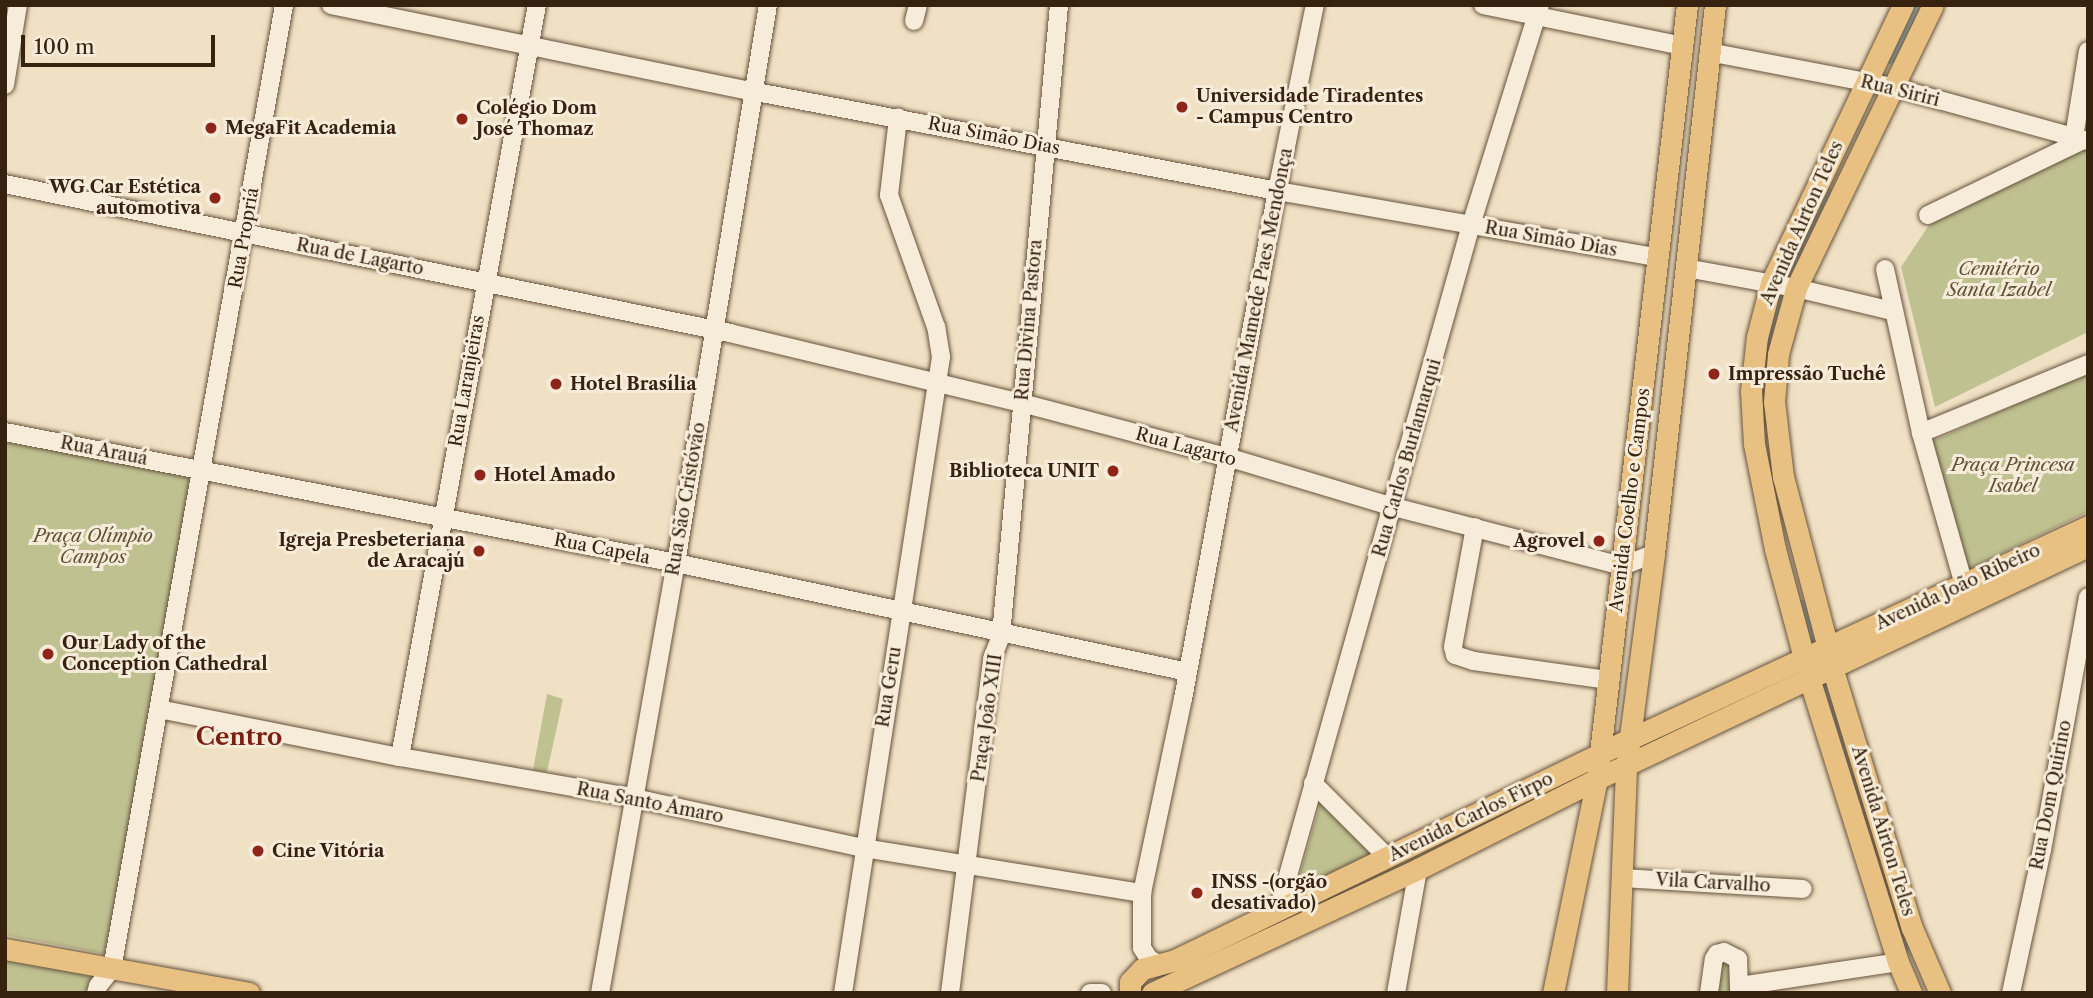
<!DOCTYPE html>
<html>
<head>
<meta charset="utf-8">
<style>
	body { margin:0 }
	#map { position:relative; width:2093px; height:998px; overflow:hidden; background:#f1e1c4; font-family:"Libre Caslon Text",serif }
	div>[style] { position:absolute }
	.green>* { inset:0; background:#bfc191 }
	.canal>* { height:14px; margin:-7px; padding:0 7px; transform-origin:7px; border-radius:7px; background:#a1bac0 }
	.roads { filter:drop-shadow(0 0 2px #65523c) drop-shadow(0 0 2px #65523c) }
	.minor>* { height:18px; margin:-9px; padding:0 9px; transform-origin:9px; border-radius:9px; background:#f6ecd9 }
	.major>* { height:21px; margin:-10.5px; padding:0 10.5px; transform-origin:10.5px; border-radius:10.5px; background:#e8c082 }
	.dots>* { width:19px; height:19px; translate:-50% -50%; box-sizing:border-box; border:4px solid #f6ecd9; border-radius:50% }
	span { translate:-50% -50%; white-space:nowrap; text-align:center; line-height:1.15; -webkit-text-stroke:6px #f6ecd9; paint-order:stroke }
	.street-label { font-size:18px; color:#36220e }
	.poi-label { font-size:18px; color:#36220e; font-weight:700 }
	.left { translate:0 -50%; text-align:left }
	.right { translate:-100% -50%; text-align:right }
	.park-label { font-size:18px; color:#5f5235; font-style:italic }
	.district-label { font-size:24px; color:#7a1f14; font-weight:700 }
	.frame { position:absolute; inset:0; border:7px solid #36220e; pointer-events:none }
	.scale { position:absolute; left:21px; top:35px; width:194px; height:32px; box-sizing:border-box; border:4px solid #36220e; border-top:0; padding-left:9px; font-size:21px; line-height:24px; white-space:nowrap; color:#36220e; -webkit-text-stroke:5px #f6ecd9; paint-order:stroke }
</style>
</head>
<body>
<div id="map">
	<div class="green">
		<div style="clip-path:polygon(2088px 147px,2088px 332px,1935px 407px,1901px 267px,1935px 216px)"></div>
		<div style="clip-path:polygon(2088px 373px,2088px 512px,1969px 569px,1930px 442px)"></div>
		<div style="clip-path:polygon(5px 442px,195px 475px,105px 954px,5px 935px)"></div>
		<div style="clip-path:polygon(547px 694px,563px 699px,547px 772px,533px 770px)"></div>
		<div style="clip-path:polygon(1321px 801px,1376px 855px,1296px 888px)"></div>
		<div style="clip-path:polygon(5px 956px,92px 971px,88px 993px,5px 993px)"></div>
		<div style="clip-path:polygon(1717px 958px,1736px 959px,1733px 993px,1714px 993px)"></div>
	</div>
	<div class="canal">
		<div style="left:1889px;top:57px;width:58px;rotate:-63.4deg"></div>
		<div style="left:1762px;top:420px;width:53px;rotate:-90deg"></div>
		<div style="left:1762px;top:367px;width:70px;rotate:-75.2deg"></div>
		<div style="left:1780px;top:299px;width:116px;rotate:-67.2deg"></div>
		<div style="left:1801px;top:607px;width:354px;rotate:73.1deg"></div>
	</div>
	<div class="roads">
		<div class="minor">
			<div style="left:331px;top:5px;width:429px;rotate:11.6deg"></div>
			<div style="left:751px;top:91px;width:535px;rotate:10.76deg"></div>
			<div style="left:1277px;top:191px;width:388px;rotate:9.9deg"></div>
			<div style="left:1483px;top:5px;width:203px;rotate:11.6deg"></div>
			<div style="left:914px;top:21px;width:16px;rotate:-76deg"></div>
			<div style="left:1709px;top:52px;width:186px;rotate:10.8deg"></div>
			<div style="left:1892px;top:87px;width:203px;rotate:15.4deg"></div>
			<div style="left:5px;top:85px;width:81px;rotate:-80.8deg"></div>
			<div style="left:2074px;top:137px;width:87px;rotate:-80.8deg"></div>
			<div style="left:5px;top:184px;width:740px;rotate:11.61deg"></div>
			<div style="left:730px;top:333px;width:300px;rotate:13.5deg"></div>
			<div style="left:1022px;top:403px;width:212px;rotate:14.8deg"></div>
			<div style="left:1227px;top:457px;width:174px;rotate:16.7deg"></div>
			<div style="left:1394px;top:507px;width:236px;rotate:14.5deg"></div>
			<div style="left:1622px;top:566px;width:34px;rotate:-21deg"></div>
			<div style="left:1928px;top:215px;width:172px;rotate:-25.8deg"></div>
			<div style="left:1686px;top:268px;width:112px;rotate:10.3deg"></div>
			<div style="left:1796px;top:288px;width:99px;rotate:13.5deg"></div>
			<div style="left:1885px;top:269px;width:168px;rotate:77.6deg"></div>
			<div style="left:1921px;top:433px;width:169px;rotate:74.2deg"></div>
			<div style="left:5px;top:432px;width:684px;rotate:11.05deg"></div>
			<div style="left:676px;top:563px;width:523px;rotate:12.02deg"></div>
			<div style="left:1921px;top:433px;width:181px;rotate:-22.4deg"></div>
			<div style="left:1475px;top:527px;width:122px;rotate:100.4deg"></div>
			<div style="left:1453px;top:647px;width:8px;rotate:76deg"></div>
			<div style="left:1455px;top:655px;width:20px;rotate:18deg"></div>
			<div style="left:1474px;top:661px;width:134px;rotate:8.1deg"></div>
			<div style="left:159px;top:709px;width:246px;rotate:11.3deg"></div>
			<div style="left:400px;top:757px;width:238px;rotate:9.9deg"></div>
			<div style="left:634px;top:798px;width:235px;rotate:12.3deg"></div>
			<div style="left:864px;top:848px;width:282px;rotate:9.2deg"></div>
			<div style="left:400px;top:757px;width:764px;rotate:-79.68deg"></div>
			<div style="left:1313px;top:783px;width:106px;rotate:45deg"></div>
			<div style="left:1623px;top:878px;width:180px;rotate:3.5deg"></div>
			<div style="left:1278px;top:911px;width:713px;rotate:-74.29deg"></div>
			<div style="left:1471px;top:225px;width:231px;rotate:-72.6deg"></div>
			<div style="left:1157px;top:963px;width:9px;rotate:-153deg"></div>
			<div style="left:1149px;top:959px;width:13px;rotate:-122deg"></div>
			<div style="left:1142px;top:948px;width:55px;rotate:-90deg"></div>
			<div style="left:1142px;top:893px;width:198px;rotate:-78.1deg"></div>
			<div style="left:1183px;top:699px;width:517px;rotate:-79.52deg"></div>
			<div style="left:1277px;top:191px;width:190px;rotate:-78.5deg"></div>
			<div style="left:1740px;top:986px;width:160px;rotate:-8.6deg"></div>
			<div style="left:96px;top:993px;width:7px;rotate:-74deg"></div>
			<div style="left:98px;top:986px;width:22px;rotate:-51deg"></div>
			<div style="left:112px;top:969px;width:979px;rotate:-79.88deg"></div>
			<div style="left:600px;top:993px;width:437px;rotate:-80deg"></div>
			<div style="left:676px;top:563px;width:566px;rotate:-80.64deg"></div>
			<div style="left:843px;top:993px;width:644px;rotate:-81.24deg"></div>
			<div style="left:941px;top:357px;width:30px;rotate:-99deg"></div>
			<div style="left:936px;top:327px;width:140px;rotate:-109.6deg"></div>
			<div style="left:889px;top:195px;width:78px;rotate:-83.3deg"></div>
			<div style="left:950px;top:993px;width:337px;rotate:-82.8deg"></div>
			<div style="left:992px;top:659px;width:26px;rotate:-69deg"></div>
			<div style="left:1001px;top:635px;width:633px;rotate:-84.74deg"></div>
			<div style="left:1090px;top:993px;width:12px"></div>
			<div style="left:1396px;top:993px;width:126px;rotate:-79.9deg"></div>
			<div style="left:1709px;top:993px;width:34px;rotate:-82deg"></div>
			<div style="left:1714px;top:959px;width:6px;rotate:-59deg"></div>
			<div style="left:1717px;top:954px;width:7px;rotate:-16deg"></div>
			<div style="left:1724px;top:952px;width:16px;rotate:27deg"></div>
			<div style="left:1738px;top:959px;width:34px;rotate:88deg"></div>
			<div style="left:2011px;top:993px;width:146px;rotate:-77.8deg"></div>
			<div style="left:2042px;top:850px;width:257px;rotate:-79.7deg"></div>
		</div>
		<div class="major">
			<div style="left:1828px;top:648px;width:177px;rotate:-104.7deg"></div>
			<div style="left:1783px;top:477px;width:76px;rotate:-96.8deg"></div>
			<div style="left:1774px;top:402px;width:48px;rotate:-85.2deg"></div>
			<div style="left:1778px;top:354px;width:68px;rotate:-74.7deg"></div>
			<div style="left:1796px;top:288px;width:314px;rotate:-64.2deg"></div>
			<div style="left:1804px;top:658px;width:113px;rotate:-104.9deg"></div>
			<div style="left:1775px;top:549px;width:107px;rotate:-101.3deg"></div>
			<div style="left:1754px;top:444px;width:53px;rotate:-93.2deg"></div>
			<div style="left:1751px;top:391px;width:54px;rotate:-83.7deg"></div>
			<div style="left:1757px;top:337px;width:56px;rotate:-75.5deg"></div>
			<div style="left:1771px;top:283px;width:308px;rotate:-64.6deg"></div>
			<div style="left:1832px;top:667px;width:273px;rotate:73deg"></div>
			<div style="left:1912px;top:928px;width:71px;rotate:66.7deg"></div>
			<div style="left:1809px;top:678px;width:298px;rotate:72.6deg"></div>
			<div style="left:1898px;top:962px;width:34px;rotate:67deg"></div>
			<div style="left:5px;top:949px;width:248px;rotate:10.2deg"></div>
			<div style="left:1130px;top:993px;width:11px;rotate:-90deg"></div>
			<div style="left:1130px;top:982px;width:18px;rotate:-47deg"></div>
			<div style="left:1142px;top:969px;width:34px;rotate:-15deg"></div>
			<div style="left:1175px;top:960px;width:492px;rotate:-25.9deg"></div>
			<div style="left:1617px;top:745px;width:519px;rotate:-24.94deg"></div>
			<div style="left:1152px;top:993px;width:293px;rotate:-25deg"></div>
			<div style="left:1418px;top:869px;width:200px;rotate:-26.7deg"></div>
			<div style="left:1597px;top:779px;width:543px;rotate:-25.39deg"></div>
			<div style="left:1553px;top:993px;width:218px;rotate:-78.4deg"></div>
			<div style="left:1597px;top:779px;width:779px;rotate:-83.37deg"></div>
			<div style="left:1617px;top:993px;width:226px;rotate:-87.7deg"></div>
			<div style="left:1626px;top:767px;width:215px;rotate:-82.5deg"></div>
			<div style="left:1654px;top:554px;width:552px;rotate:-83.66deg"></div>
		</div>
	</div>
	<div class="dots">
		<div style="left:1182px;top:107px;background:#8f2418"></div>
		<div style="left:462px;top:119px;background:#8f2418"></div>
		<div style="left:211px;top:128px;background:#8f2418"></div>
		<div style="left:215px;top:198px;background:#8f2418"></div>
		<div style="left:1714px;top:374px;background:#8f2418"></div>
		<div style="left:556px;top:384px;background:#8f2418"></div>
		<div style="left:1113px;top:471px;background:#8f2418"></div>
		<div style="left:480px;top:475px;background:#8f2418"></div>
		<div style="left:1599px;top:541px;background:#8f2418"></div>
		<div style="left:479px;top:551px;background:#8f2418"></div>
		<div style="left:48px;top:654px;background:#8f2418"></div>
		<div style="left:258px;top:851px;background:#8f2418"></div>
		<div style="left:1197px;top:893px;background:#8f2418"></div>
	</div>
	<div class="street-label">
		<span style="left:1900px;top:91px;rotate:14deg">Rua Siriri</span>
		<span style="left:994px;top:136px;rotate:11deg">Rua Simão Dias</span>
		<span style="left:1802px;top:223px;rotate:-66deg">Avenida Airton Teles</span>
		<span style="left:244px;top:238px;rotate:-80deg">Rua Propriá</span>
		<span style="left:1551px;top:239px;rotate:10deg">Rua Simão Dias</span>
		<span style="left:360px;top:257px;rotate:11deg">Rua de Lagarto</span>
		<span style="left:1259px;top:290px;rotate:-79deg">Avenida Mamede Paes Mendonça</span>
		<span style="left:1029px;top:320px;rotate:-85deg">Rua Divina Pastora</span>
		<span style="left:467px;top:381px;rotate:-80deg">Rua Laranjeiras</span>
		<span style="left:1186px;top:447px;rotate:15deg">Rua Lagarto</span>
		<span style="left:104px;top:451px;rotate:11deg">Rua Arauá</span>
		<span style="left:1407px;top:458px;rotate:-74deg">Rua Carlos Burlamarqui</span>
		<span style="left:686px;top:499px;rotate:-80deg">Rua São Cristóvão</span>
		<span style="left:1630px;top:500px;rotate:-83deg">Avenida Coelho e Campos</span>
		<span style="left:602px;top:549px;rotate:11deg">Rua Capela</span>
		<span style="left:1958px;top:587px;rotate:-25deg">Avenida João Ribeiro</span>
		<span style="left:889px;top:687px;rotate:-81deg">Rua Geru</span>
		<span style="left:987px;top:718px;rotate:-82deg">Praça João XIII</span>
		<span style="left:2051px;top:795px;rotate:-79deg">Rua Dom Quirino</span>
		<span style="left:650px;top:803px;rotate:11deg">Rua Santo Amaro</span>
		<span style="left:1471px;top:817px;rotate:-26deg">Avenida Carlos Firpo</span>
		<span style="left:1883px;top:831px;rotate:73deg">Avenida Airton Teles</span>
		<span style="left:1713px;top:883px;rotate:3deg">Vila Carvalho</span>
	</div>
	<div class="poi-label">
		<span class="left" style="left:1196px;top:107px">Universidade Tiradentes<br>- Campus Centro</span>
		<span class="left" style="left:476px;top:119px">Colégio Dom<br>José Thomaz</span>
		<span class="left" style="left:225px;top:128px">MegaFit Academia</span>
		<span class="right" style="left:201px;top:198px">WG Car Estética<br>automotiva</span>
		<span class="left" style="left:1728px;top:374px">Impressão Tuchê</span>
		<span class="left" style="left:570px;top:384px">Hotel Brasília</span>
		<span class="right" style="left:1099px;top:471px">Biblioteca UNIT</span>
		<span class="left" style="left:494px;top:475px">Hotel Amado</span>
		<span class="right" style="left:465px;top:551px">Igreja Presbeteriana<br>de Aracajú</span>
		<span class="right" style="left:1585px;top:541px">Agrovel</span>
		<span class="left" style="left:62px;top:654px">Our Lady of the<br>Conception Cathedral</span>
		<span class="left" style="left:272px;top:851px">Cine Vitória</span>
		<span class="left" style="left:1211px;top:893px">INSS -(orgão<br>desativado)</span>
	</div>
	<div class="park-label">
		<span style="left:1999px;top:280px">Cemitério<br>Santa Izabel</span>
		<span style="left:2013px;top:476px">Praça Princesa<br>Isabel</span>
		<span style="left:93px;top:547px">Praça Olímpio<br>Campos</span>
	</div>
	<div class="district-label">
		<span style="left:239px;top:737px">Centro</span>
	</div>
	<div class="frame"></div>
	<div class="scale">100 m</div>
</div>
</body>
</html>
